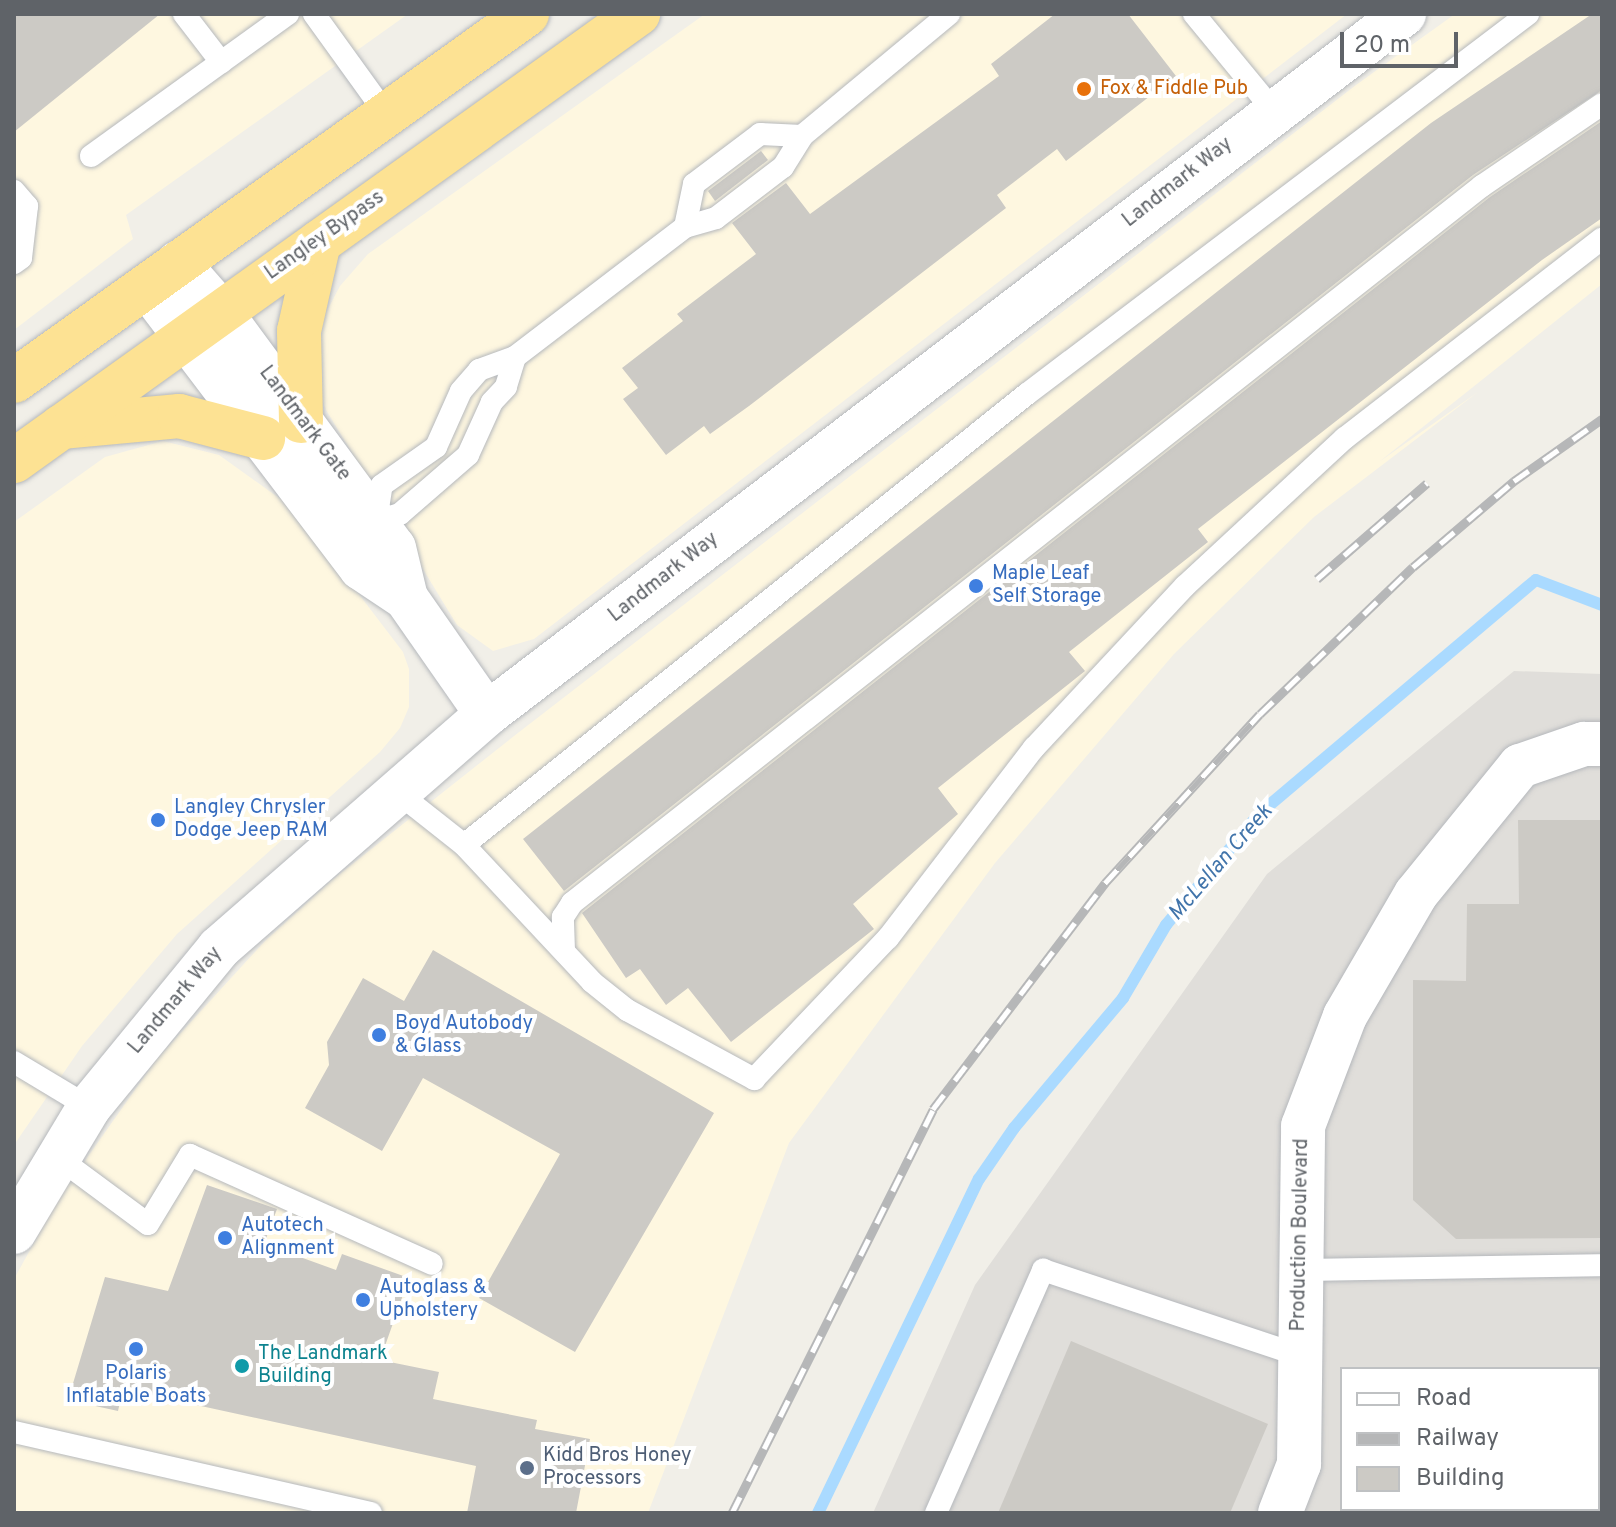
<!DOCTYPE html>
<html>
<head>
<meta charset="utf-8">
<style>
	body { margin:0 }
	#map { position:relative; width:1616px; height:1527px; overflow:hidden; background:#f1efe8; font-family:Overpass,sans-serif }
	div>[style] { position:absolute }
	.commercial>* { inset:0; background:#fef7e0 }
	.industrial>* { inset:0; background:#e0deda }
	.stream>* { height:12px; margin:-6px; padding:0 6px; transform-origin:6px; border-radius:6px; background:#aadaff }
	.building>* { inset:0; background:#cccac5 }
	.roads { filter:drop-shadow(0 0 2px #b5b8bc) drop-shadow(0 0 2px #b5b8bc) }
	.lane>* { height:22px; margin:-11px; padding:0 11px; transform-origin:11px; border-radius:11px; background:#fff }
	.street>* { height:44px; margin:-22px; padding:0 22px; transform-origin:22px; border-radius:22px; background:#fff }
	.highway>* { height:44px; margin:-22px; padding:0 22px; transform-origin:22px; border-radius:22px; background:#fde293 }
	.rail>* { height:9px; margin-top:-4.5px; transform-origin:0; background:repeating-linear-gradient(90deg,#fff 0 18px,#b6b7b8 0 36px); box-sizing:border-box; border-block:2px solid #b6b7b8 }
	.dots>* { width:22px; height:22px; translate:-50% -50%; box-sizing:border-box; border:4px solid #fff; border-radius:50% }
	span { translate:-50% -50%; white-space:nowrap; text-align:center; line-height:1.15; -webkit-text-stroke:8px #fff; paint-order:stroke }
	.food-label { font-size:20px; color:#c56008 }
	.left { translate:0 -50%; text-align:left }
	.street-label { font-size:20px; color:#5f6368 }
	.shop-label { font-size:20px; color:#366cbe }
	.culture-label { font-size:20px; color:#0d838f }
	.service-label { font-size:20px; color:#4e5e75 }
	.water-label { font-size:22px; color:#4174aa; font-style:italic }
	.frame { position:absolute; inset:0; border:16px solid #5f6368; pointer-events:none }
	.legend { position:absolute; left:1340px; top:1367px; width:260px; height:144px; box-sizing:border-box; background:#fff; border:2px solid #bfc1c3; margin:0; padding:10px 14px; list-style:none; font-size:24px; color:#5f6368 }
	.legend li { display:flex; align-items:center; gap:16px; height:40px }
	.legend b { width:40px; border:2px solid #bfc1c3 }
	.scale { position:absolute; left:1340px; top:32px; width:118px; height:36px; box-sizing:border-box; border:4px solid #5f6368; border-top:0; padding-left:10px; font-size:24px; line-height:28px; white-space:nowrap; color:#5f6368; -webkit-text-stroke:6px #fff; paint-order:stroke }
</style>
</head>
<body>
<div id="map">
	<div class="commercial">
		<div style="clip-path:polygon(14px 14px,408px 14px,126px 215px,133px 239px,14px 330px)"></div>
		<div style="clip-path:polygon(705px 14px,1347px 14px,534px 639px,493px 651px,457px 625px,326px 410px,316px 384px,320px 324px,340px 286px,368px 254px)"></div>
		<div style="clip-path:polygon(1455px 14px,1602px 14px,1602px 284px,1379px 462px,1478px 392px,1314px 517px,1174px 654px,995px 863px,789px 1143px,648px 1513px,14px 1513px,14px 1279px,60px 1196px,156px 1060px,265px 941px,331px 881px,514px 736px,1356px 85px)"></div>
		<div style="clip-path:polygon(163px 441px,219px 455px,293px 508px,403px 652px,409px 669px,409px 707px,400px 728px,380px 752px,177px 934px,82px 1046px,14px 1145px,14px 522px,105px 457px)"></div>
	</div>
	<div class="industrial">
		<div style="clip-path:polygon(evenodd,1514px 671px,1602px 674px,1602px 1513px,873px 1513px,975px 1285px,1267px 874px,1514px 671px,1342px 1369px,1598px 1369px,1598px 1509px,1342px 1509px,1342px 1369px)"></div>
	</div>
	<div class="stream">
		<div style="left:818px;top:1513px;width:371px;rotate:-64.3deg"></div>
		<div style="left:979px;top:1179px;width:62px;rotate:-55.5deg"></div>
		<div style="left:1014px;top:1128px;width:170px;rotate:-50deg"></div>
		<div style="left:1123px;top:998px;width:85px;rotate:-59.5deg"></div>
		<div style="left:1166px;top:925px;width:146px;rotate:-50deg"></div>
		<div style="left:1260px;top:813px;width:361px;rotate:-40.2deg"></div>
		<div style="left:1536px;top:580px;width:71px;rotate:20.7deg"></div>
	</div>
	<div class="building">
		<div style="clip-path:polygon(14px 14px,160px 14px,14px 132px)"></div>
		<div style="clip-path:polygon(1055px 14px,1128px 14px,1176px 76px,1066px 161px,1057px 149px,997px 195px,1006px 208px,749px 406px,710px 434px,704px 426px,666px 455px,623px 399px,638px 388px,622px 368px,683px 321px,677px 314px,756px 254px,732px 223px,786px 183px,810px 214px,999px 76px,991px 64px)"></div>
		<div style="clip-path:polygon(1592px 14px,1602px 14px,1602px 90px,1473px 175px,564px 891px,523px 839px,1431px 123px)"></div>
		<div style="clip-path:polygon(1602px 121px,1602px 218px,1542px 260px,1198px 529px,1208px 542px,1069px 652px,1085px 671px,938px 788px,958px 814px,853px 904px,874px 929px,731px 1042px,688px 988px,666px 1005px,640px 969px,626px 978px,582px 913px,1490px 197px)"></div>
		<div style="clip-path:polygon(761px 151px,768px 160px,715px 201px,708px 191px)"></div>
		<div style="clip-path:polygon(1518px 820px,1602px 820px,1602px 1238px,1456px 1239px,1413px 1200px,1413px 980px,1466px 981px,1467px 904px,1519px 904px)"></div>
		<div style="clip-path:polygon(433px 950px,714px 1113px,575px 1352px,479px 1298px,560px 1154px,423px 1078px,382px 1151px,305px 1108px,329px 1065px,327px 1042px,363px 978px,404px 1001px)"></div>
		<div style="clip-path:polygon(207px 1185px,277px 1209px,264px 1244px,336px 1270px,342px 1254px,409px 1278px,380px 1360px,439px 1372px,433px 1399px,537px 1420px,535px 1429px,590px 1439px,576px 1513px,467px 1513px,476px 1466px,123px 1389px,118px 1411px,68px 1400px,105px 1277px,168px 1291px)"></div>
		<div style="clip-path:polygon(1071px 1341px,1268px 1424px,1230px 1513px,998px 1513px)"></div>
	</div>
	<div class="roads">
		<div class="lane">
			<div style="left:184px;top:14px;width:61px;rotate:52.4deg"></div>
			<div style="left:314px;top:14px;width:123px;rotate:54.2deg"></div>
			<div style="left:1194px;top:14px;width:124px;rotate:50.5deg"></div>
			<div style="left:91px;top:156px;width:243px;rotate:-35.8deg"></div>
			<div style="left:14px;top:191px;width:20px;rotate:49deg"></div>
			<div style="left:27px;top:206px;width:52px;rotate:96.6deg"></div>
			<div style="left:21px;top:258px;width:9px;rotate:144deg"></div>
			<div style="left:685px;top:227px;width:44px;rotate:-78.2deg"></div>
			<div style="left:694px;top:184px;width:83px;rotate:-37.1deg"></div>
			<div style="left:760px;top:134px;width:42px;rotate:2.7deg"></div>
			<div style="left:515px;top:357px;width:31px;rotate:107deg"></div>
			<div style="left:506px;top:387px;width:21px;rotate:133deg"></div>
			<div style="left:492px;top:402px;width:58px;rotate:114.4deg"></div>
			<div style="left:468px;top:455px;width:90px;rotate:139.1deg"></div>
			<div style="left:400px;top:514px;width:25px;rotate:164deg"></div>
			<div style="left:376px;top:521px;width:36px;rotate:-81deg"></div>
			<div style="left:382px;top:485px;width:66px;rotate:-35.1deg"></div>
			<div style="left:436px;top:447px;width:61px;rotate:-65.9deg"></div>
			<div style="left:461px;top:391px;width:28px;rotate:-49deg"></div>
			<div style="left:479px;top:370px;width:38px;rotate:-20deg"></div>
			<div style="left:515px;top:357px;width:214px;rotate:-37.4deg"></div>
			<div style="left:685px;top:227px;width:32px;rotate:-16deg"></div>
			<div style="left:716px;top:218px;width:84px;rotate:-37.3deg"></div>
			<div style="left:783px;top:167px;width:36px;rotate:-58deg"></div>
			<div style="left:802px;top:136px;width:191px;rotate:-39.7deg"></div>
			<div style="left:397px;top:792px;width:85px;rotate:38.3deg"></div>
			<div style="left:464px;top:845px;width:187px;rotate:46.9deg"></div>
			<div style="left:592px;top:982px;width:45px;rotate:38.7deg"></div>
			<div style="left:627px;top:1010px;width:145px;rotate:28.5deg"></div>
			<div style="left:754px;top:1079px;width:195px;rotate:-46.5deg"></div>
			<div style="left:888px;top:938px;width:240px;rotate:-52.5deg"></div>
			<div style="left:1034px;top:748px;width:221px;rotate:-47deg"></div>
			<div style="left:1185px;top:586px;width:218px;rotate:-42.8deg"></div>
			<div style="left:1345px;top:438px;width:325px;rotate:-37.8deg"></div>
			<div style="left:464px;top:845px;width:721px;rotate:-38.7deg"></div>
			<div style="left:1027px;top:394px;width:629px;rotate:-37.18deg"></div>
			<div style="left:564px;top:951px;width:34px;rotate:-92deg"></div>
			<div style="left:563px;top:917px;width:17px;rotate:-57deg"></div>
			<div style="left:572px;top:903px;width:1159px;rotate:-38.24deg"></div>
			<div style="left:1482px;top:186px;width:145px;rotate:-34.3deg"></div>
			<div style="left:14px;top:1062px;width:87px;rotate:31deg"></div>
			<div style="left:56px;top:1156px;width:114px;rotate:36.5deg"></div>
			<div style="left:148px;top:1224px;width:81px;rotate:-58.7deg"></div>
			<div style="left:190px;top:1155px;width:265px;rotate:24.2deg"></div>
			<div style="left:1299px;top:1270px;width:303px;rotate:-0.9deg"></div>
			<div style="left:14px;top:1432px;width:366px;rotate:12.8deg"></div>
			<div style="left:936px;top:1513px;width:266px;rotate:-66.2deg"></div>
			<div style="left:1043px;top:1270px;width:270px;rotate:18.4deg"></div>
		</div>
		<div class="street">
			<div style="left:178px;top:263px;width:62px;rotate:48.9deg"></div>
			<div style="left:219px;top:310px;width:295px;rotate:53.7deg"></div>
			<div style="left:394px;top:548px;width:51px;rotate:76.5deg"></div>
			<div style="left:147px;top:286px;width:354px;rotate:52.8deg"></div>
			<div style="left:361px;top:568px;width:54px;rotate:33.7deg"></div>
			<div style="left:406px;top:598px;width:141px;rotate:55.1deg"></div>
			<div style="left:14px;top:1232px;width:146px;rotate:-59deg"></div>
			<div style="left:89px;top:1107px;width:205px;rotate:-50.7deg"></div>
			<div style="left:219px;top:948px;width:356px;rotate:-41.1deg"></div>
			<div style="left:487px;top:714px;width:1154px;rotate:-37.36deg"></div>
			<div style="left:1280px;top:1513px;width:53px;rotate:-68.8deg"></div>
			<div style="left:1299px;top:1464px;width:338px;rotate:-89.3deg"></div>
			<div style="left:1303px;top:1126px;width:118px;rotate:-69.1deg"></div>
			<div style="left:1345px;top:1016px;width:141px;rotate:-59.8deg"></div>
			<div style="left:1416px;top:894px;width:165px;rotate:-50.9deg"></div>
			<div style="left:1520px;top:766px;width:68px;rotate:-19deg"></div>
			<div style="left:1584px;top:744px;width:18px"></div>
		</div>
		<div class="highway">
			<div style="left:14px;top:381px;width:631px;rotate:-35.58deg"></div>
			<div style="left:301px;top:421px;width:90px;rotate:-91.3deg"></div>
			<div style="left:299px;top:331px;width:91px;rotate:-77.3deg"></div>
			<div style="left:61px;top:427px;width:119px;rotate:-5.3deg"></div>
			<div style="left:179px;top:416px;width:87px;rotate:14.7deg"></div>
			<div style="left:14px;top:461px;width:768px;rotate:-35.62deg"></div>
		</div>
	</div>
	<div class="rail">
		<div style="left:1317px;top:579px;width:146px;rotate:-41.1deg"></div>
		<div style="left:732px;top:1513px;width:451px;rotate:-63.5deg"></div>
		<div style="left:933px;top:1109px;width:284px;rotate:-52.7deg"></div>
		<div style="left:1105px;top:883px;width:229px;rotate:-47.5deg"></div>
		<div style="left:1260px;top:714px;width:212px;rotate:-43.9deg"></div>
		<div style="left:1413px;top:567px;width:133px;rotate:-40.4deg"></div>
		<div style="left:1514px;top:481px;width:108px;rotate:-35.2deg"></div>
	</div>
	<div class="dots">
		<div style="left:1084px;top:89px;background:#e8710a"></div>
		<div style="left:976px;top:586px;background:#3f7fe0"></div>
		<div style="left:158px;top:820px;background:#3f7fe0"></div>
		<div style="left:379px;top:1035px;background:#3f7fe0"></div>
		<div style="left:225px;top:1238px;background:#3f7fe0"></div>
		<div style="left:363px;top:1300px;background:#3f7fe0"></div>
		<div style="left:136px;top:1349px;background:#3f7fe0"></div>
		<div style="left:242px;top:1366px;background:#0f9aa8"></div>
		<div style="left:527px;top:1468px;background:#5c6f8a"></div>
	</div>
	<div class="food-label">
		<span class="left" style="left:1100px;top:89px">Fox &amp; Fiddle Pub</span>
	</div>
	<div class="street-label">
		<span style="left:1178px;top:183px;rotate:-38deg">Landmark Way</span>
		<span style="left:325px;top:236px;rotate:-35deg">Langley Bypass</span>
		<span style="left:304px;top:424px;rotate:53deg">Landmark Gate</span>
		<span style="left:664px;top:578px;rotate:-38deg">Landmark Way</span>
		<span style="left:176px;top:1001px;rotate:-50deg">Landmark Way</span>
		<span style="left:1301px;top:1235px;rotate:-89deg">Production Boulevard</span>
	</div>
	<div class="shop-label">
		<span class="left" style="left:992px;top:586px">Maple Leaf<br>Self Storage</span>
		<span class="left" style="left:174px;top:820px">Langley Chrysler<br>Dodge Jeep RAM</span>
		<span class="left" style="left:395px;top:1036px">Boyd Autobody<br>&amp; Glass</span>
		<span class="left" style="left:241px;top:1238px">Autotech<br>Alignment</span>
		<span class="left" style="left:379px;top:1300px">Autoglass &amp;<br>Upholstery</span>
		<span style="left:136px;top:1386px">Polaris<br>Inflatable Boats</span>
	</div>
	<div class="culture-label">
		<span class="left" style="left:258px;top:1366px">The Landmark<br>Building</span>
	</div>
	<div class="service-label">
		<span class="left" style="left:543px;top:1468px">Kidd Bros Honey<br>Processors</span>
	</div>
	<div class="water-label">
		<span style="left:1221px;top:863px;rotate:-49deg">McLellan Creek</span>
	</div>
	<div class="frame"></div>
	<ul class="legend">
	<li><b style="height:10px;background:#fff"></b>Road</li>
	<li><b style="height:10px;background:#b6b7b8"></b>Railway</li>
	<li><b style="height:22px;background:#cccac5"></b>Building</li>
	</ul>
	<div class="scale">20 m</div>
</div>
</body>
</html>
